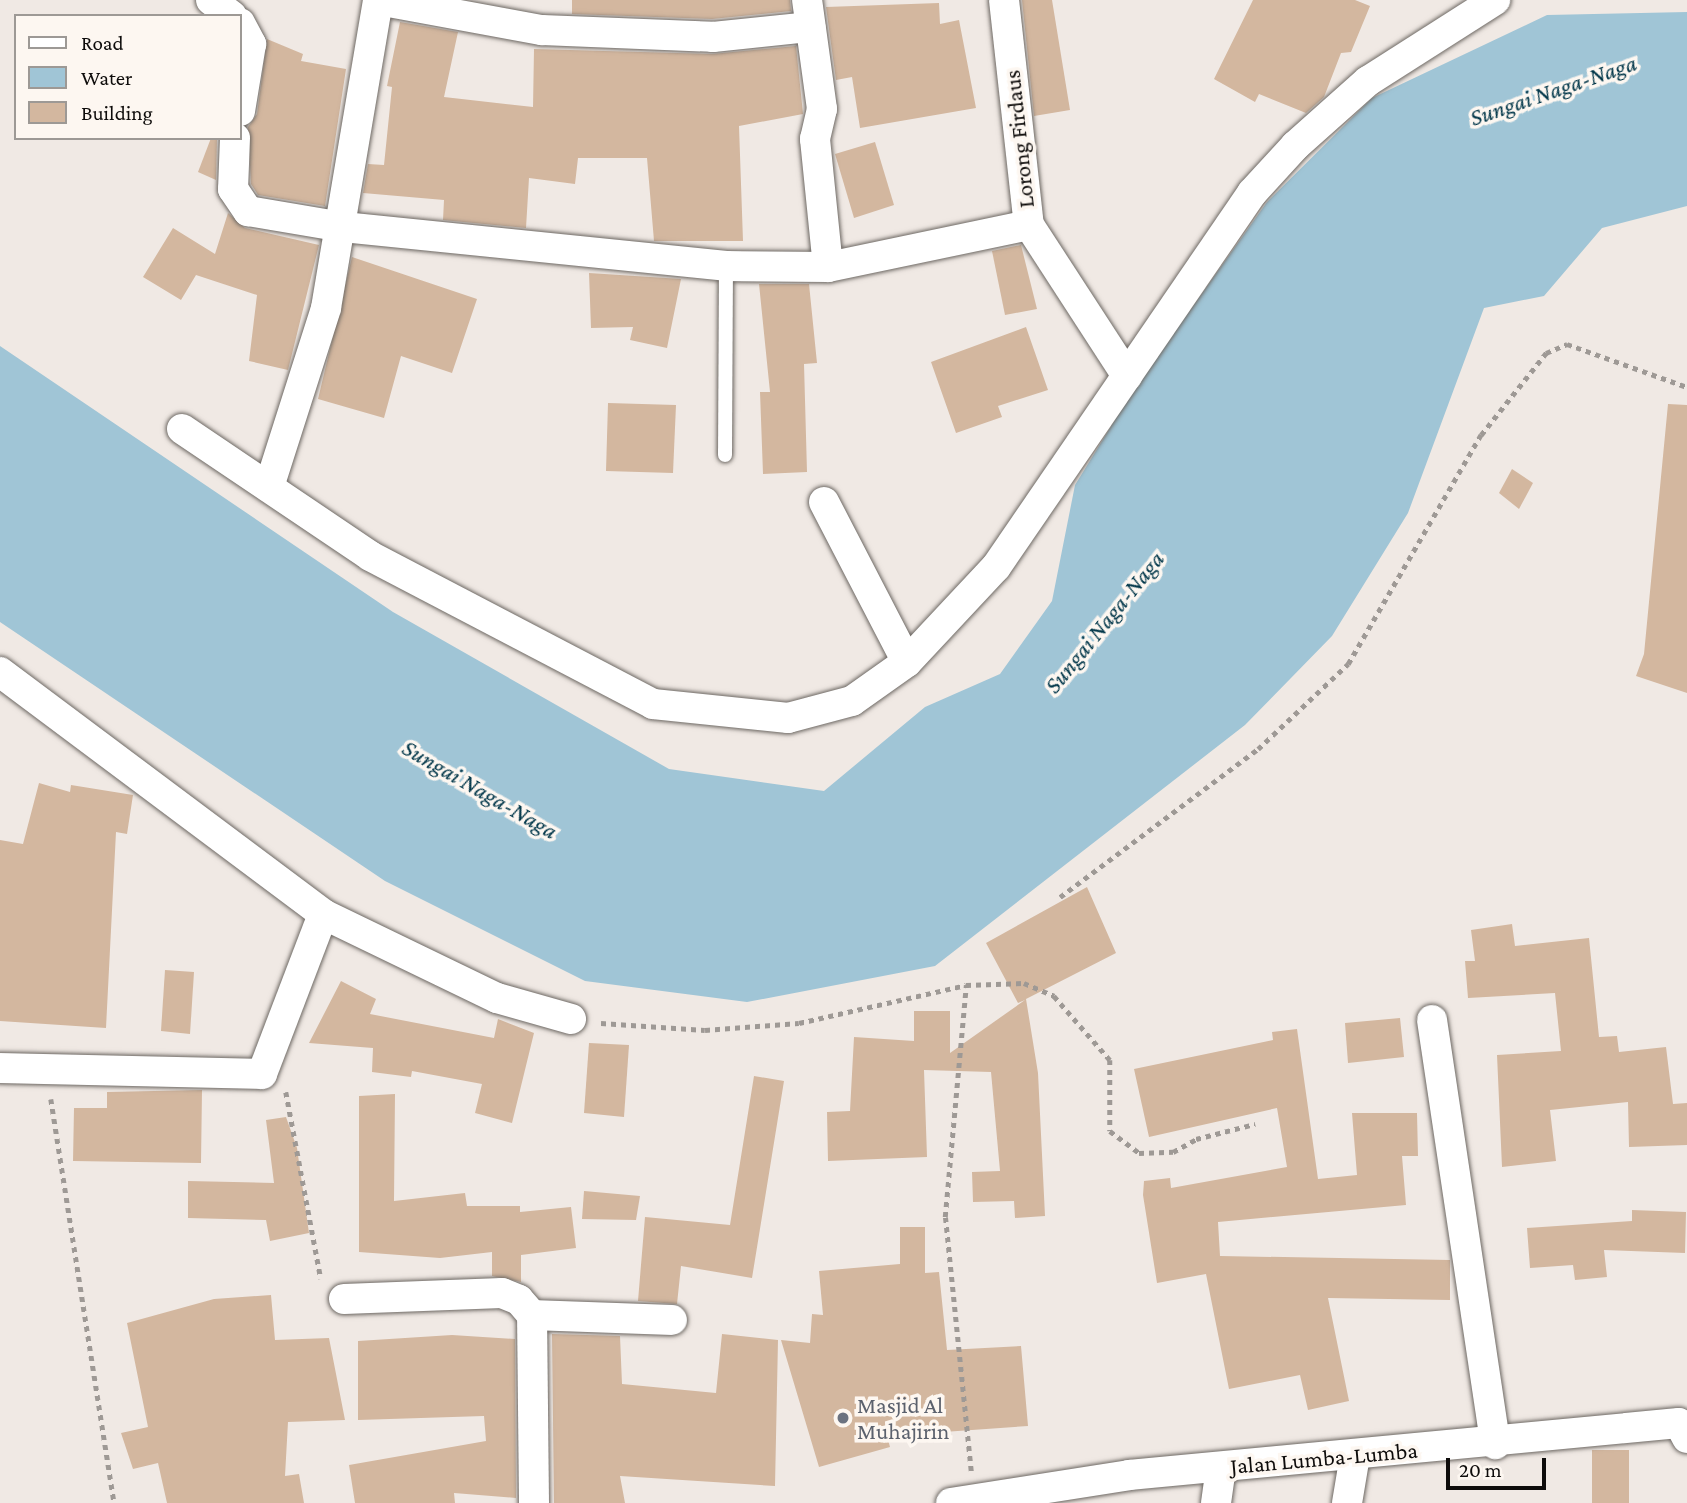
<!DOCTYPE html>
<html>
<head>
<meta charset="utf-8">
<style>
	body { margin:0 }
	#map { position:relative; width:1687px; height:1503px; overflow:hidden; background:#f0e9e4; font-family:"Crimson Pro",serif }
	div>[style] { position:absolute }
	.water>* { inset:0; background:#a0c5d6 }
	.building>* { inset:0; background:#d3b79f }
	.path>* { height:4.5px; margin-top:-2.25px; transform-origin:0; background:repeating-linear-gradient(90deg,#9e9995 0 5px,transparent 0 10px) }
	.roads { filter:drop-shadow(0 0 2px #6d6863) drop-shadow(0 0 2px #6d6863) }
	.service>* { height:14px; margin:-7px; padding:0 7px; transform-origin:7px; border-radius:7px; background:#fff }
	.minor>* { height:30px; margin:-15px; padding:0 15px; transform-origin:15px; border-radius:15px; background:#fff }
	.dots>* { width:19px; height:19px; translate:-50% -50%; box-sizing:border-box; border:4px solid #fdf7f1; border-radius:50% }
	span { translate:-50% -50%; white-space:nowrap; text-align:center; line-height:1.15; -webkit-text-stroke:7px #fdf7f1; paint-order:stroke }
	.street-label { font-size:23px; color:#0e0c0b }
	.worship-label { font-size:23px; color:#5b616d }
	.left { translate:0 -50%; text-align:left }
	.water-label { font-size:24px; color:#003649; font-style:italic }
	.legend { position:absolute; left:14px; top:14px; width:228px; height:126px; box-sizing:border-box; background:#fdf7f1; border:2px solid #9d9995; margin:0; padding:9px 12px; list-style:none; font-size:21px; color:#0e0c0b }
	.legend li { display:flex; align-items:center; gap:14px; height:35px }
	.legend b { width:35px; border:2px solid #9d9995 }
	.scale { position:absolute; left:1446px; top:1458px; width:100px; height:32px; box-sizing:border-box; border:4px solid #0e0c0b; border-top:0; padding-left:9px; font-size:21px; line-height:24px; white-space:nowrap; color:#0e0c0b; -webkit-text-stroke:5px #fdf7f1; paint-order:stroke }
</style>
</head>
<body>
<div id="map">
	<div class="water">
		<div style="clip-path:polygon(1687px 12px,1687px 206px,1602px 228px,1544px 296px,1484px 308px,1408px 513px,1332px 636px,1245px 725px,935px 966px,747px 1002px,585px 981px,385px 881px,0 622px,0 346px,393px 612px,669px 769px,824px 791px,925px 707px,1000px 674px,1052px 601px,1075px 485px,1134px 389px,1267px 202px,1372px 98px,1547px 15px)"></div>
	</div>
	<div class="building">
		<div style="clip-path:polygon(572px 0,790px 0,791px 11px,712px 19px,572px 14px)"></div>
		<div style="clip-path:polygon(1022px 0,1052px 0,1070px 110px,1034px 116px)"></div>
		<div style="clip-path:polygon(1253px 0,1355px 0,1370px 6px,1351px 52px,1341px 53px,1324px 97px,1306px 113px,1259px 94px,1255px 102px,1214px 79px)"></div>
		<div style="clip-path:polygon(939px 3px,940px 24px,959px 20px,976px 108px,860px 128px,852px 77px,836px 80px,826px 7px)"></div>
		<div style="clip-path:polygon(400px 22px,458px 32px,444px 97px,533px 107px,534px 49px,712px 54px,796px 46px,803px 114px,739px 126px,743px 241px,654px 241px,647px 158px,578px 158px,575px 184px,529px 178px,526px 228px,443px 220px,444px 200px,363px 193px,368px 164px,384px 165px,392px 87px,387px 86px)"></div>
		<div style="clip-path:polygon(267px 39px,303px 54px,301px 61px,346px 69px,325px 206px,258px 195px,251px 184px,248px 127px,257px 114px)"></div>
		<div style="clip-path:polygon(211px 138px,217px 138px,216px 180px,198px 172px)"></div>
		<div style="clip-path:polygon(875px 142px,894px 205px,854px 218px,835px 154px)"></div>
		<div style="clip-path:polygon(228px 213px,245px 228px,319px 245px,288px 370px,249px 361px,257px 295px,196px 275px,181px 300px,143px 277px,173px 228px,215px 254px)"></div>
		<div style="clip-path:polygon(1021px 245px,1037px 309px,1005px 315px,992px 251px)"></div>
		<div style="clip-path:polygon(352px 257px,477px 299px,452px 373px,401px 356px,384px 418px,318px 399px)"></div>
		<div style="clip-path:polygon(589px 273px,681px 279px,667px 348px,630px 340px,633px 327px,591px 328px)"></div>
		<div style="clip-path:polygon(759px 284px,809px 284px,817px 363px,804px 364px,807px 472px,763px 474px,760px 392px,770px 392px)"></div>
		<div style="clip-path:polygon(1026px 327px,1048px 390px,998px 406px,1002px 417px,956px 433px,931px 362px)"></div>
		<div style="clip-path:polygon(608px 403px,676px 405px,673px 473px,606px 471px)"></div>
		<div style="clip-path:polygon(1668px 404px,1687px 405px,1687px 693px,1636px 676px,1644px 654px)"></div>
		<div style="clip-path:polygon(1512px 469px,1533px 483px,1519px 509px,1499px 493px)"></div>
		<div style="clip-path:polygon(39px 783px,70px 792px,71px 785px,133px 795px,127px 834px,116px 832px,106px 1028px,0 1021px,0 840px,23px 844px)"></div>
		<div style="clip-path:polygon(1087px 887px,1116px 953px,1026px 999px,1038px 1073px,1045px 1216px,1015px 1218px,1014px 1201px,973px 1202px,972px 1172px,1000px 1171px,991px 1072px,924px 1070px,927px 1157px,828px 1161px,827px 1112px,850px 1111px,854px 1037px,914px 1041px,914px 1011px,950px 1011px,950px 1053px,1025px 1000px,1018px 1003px,986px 943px)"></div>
		<div style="clip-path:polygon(1512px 924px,1515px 946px,1589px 938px,1599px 1037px,1617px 1036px,1619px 1052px,1666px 1047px,1673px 1104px,1687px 1103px,1687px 1145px,1629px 1147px,1628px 1102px,1550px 1110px,1556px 1161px,1502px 1167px,1497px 1055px,1561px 1051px,1555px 993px,1468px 998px,1465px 961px,1475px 961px,1471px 930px)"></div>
		<div style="clip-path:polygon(165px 970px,194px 972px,190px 1034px,161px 1031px)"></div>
		<div style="clip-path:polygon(341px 981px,376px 999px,370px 1014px,494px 1038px,498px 1019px,534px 1033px,512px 1123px,475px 1113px,482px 1084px,412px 1071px,411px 1077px,372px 1072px,373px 1048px,309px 1043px)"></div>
		<div style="clip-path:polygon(1400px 1018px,1404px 1057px,1348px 1063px,1345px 1023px)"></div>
		<div style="clip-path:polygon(1297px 1029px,1318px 1179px,1357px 1175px,1352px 1113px,1417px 1113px,1418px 1156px,1402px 1156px,1406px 1205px,1218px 1222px,1220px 1256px,1450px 1260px,1450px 1300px,1328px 1298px,1349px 1401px,1308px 1410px,1300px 1375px,1229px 1389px,1206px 1274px,1157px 1283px,1143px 1195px,1144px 1181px,1170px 1178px,1171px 1188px,1287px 1167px,1277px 1108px,1149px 1137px,1134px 1069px,1273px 1040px,1272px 1032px)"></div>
		<div style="clip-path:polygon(589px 1043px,629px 1045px,624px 1117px,584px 1113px)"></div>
		<div style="clip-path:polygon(754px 1076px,784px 1081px,752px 1278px,681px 1266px,677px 1304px,638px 1301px,645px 1217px,730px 1225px)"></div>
		<div style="clip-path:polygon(202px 1090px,201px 1163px,73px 1161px,74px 1108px,107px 1108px,107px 1092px)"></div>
		<div style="clip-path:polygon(395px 1094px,394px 1201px,465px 1193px,467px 1206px,520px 1206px,520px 1212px,571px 1207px,576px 1248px,521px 1255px,521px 1282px,492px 1276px,492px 1252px,440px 1258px,359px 1252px,359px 1096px)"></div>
		<div style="clip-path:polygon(286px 1117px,297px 1148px,309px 1233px,270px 1241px,266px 1220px,188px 1218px,188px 1181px,274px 1183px,266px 1120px)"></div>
		<div style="clip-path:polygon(584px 1191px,640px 1196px,636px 1220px,582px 1219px)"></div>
		<div style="clip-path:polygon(1632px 1210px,1686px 1212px,1685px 1253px,1604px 1250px,1607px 1277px,1575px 1280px,1573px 1265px,1530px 1268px,1527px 1228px,1632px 1221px)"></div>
		<div style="clip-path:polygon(900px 1227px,925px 1227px,925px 1273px,939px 1272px,947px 1350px,1021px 1346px,1028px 1426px,887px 1436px,890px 1447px,819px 1467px,781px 1340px,810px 1343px,812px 1314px,823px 1315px,819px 1271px,900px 1264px)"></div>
		<div style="clip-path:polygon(271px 1295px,275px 1340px,329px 1338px,345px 1420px,288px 1422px,285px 1476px,299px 1474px,304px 1503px,167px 1503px,158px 1463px,133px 1469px,121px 1433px,148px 1427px,127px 1323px,214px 1299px)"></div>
		<div style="clip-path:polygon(552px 1334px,620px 1336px,622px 1384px,716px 1393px,722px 1334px,778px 1340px,775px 1486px,620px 1476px,625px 1503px,554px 1503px)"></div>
		<div style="clip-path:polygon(452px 1335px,515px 1339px,516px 1498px,454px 1493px,455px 1503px,355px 1503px,349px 1465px,486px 1441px,484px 1416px,358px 1420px,358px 1341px)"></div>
		<div style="clip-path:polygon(1592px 1450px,1629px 1450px,1629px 1503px,1592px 1503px)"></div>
	</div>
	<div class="path">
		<div style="left:1060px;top:897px;width:247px;rotate:-36.8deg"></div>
		<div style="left:1258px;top:749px;width:124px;rotate:-43.4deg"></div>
		<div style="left:1348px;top:664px;width:265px;rotate:-59.9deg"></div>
		<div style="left:1481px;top:435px;width:105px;rotate:-51.6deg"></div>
		<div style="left:1546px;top:353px;width:23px;rotate:-23deg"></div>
		<div style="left:1567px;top:344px;width:127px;rotate:19.7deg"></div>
		<div style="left:601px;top:1023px;width:104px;rotate:3.9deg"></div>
		<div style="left:705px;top:1030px;width:94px;rotate:-4.3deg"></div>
		<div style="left:799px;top:1023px;width:171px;rotate:-12.8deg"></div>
		<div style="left:286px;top:1092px;width:190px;rotate:79.4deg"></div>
		<div style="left:51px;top:1099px;width:409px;rotate:81.1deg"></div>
		<div style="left:971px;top:1471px;width:255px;rotate:-95.8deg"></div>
		<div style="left:945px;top:1217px;width:233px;rotate:-84.8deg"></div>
		<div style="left:966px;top:985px;width:58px;rotate:-2deg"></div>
		<div style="left:1024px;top:983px;width:33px;rotate:23deg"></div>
		<div style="left:1054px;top:996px;width:85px;rotate:48.8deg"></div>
		<div style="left:1110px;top:1060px;width:71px;rotate:90deg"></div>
		<div style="left:1110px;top:1131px;width:36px;rotate:37deg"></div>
		<div style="left:1139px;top:1153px;width:34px;rotate:-2deg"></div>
		<div style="left:1173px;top:1152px;width:26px;rotate:-29deg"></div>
		<div style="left:1196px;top:1139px;width:61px;rotate:-14.3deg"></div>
	</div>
	<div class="roads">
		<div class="service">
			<div style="left:725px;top:455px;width:189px;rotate:-89.7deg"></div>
		</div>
		<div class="minor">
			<div style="left:211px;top:0;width:26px;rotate:37deg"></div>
			<div style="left:378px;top:0;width:167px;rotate:10.4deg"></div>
			<div style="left:542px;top:30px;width:171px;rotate:2.3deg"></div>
			<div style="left:713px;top:37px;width:98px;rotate:-5.9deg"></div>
			<div style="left:1004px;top:0;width:226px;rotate:83.7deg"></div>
			<div style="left:1029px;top:225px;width:180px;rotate:57deg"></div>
			<div style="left:240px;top:23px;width:24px;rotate:62deg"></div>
			<div style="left:251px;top:44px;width:68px;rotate:99.3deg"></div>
			<div style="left:235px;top:138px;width:51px;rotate:92.2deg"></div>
			<div style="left:233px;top:189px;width:27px;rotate:56deg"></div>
			<div style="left:248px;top:211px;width:96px;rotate:9.6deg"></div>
			<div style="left:343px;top:227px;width:385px;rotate:5.8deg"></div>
			<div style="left:726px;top:266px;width:102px;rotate:0.6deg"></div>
			<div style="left:828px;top:267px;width:129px;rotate:-95.8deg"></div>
			<div style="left:815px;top:139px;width:31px;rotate:-77deg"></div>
			<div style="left:822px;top:109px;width:110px;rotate:-97.8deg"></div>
			<div style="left:828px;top:267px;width:205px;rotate:-11.8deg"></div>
			<div style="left:182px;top:429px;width:227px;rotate:34deg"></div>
			<div style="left:370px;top:556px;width:319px;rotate:27.6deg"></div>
			<div style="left:653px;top:704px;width:136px;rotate:5.9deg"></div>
			<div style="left:788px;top:718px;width:66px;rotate:-14.9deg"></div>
			<div style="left:852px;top:701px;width:67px;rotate:-35.3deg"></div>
			<div style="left:907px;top:662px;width:130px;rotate:-46.9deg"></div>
			<div style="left:996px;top:567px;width:453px;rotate:-55.6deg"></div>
			<div style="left:1252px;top:193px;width:64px;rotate:-47.5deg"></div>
			<div style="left:1295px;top:146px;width:98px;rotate:-41.7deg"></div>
			<div style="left:1368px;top:81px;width:151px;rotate:-32.5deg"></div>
			<div style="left:269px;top:487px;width:188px;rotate:-72.3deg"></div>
			<div style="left:326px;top:308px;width:312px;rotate:-80.4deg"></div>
			<div style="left:824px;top:502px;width:180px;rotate:62.6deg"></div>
			<div style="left:0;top:672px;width:404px;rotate:36.8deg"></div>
			<div style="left:323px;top:914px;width:193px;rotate:25.8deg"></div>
			<div style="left:497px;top:998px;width:77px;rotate:15.8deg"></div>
			<div style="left:1432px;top:1020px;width:429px;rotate:81.5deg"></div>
			<div style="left:0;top:1068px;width:262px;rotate:1.3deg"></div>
			<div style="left:262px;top:1074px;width:171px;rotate:-69.1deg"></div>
			<div style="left:344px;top:1299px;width:158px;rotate:-2.2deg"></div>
			<div style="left:502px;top:1293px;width:18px;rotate:22deg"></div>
			<div style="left:519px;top:1300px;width:20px;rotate:49deg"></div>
			<div style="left:534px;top:1503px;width:188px;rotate:-90.6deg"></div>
			<div style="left:532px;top:1315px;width:140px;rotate:2deg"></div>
			<div style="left:951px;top:1503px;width:180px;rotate:-8.9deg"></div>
			<div style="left:1129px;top:1475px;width:552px;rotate:-5.4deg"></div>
			<div style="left:1679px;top:1423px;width:17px;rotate:62deg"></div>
			<div style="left:1216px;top:1503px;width:35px;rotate:-82deg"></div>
			<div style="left:1347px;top:1503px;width:49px;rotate:-80.5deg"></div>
		</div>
	</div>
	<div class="dots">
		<div style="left:843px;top:1418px;background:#6b7280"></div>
	</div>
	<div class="street-label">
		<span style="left:1019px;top:139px;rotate:-96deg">Lorong Firdaus</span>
		<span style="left:1324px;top:1458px;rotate:-5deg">Jalan Lumba-Lumba</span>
	</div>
	<div class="worship-label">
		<span class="left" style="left:857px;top:1418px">Masjid Al<br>Muhajirin</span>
	</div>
	<div class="water-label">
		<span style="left:1553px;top:90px;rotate:-19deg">Sungai Naga-Naga</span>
		<span style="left:1104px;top:622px;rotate:-51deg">Sungai Naga-Naga</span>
		<span style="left:480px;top:789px;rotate:30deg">Sungai Naga-Naga</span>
	</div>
	<ul class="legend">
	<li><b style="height:9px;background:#fff"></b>Road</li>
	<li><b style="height:19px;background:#a0c5d6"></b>Water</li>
	<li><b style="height:19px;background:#d3b79f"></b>Building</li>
	</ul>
	<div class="scale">20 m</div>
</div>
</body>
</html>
